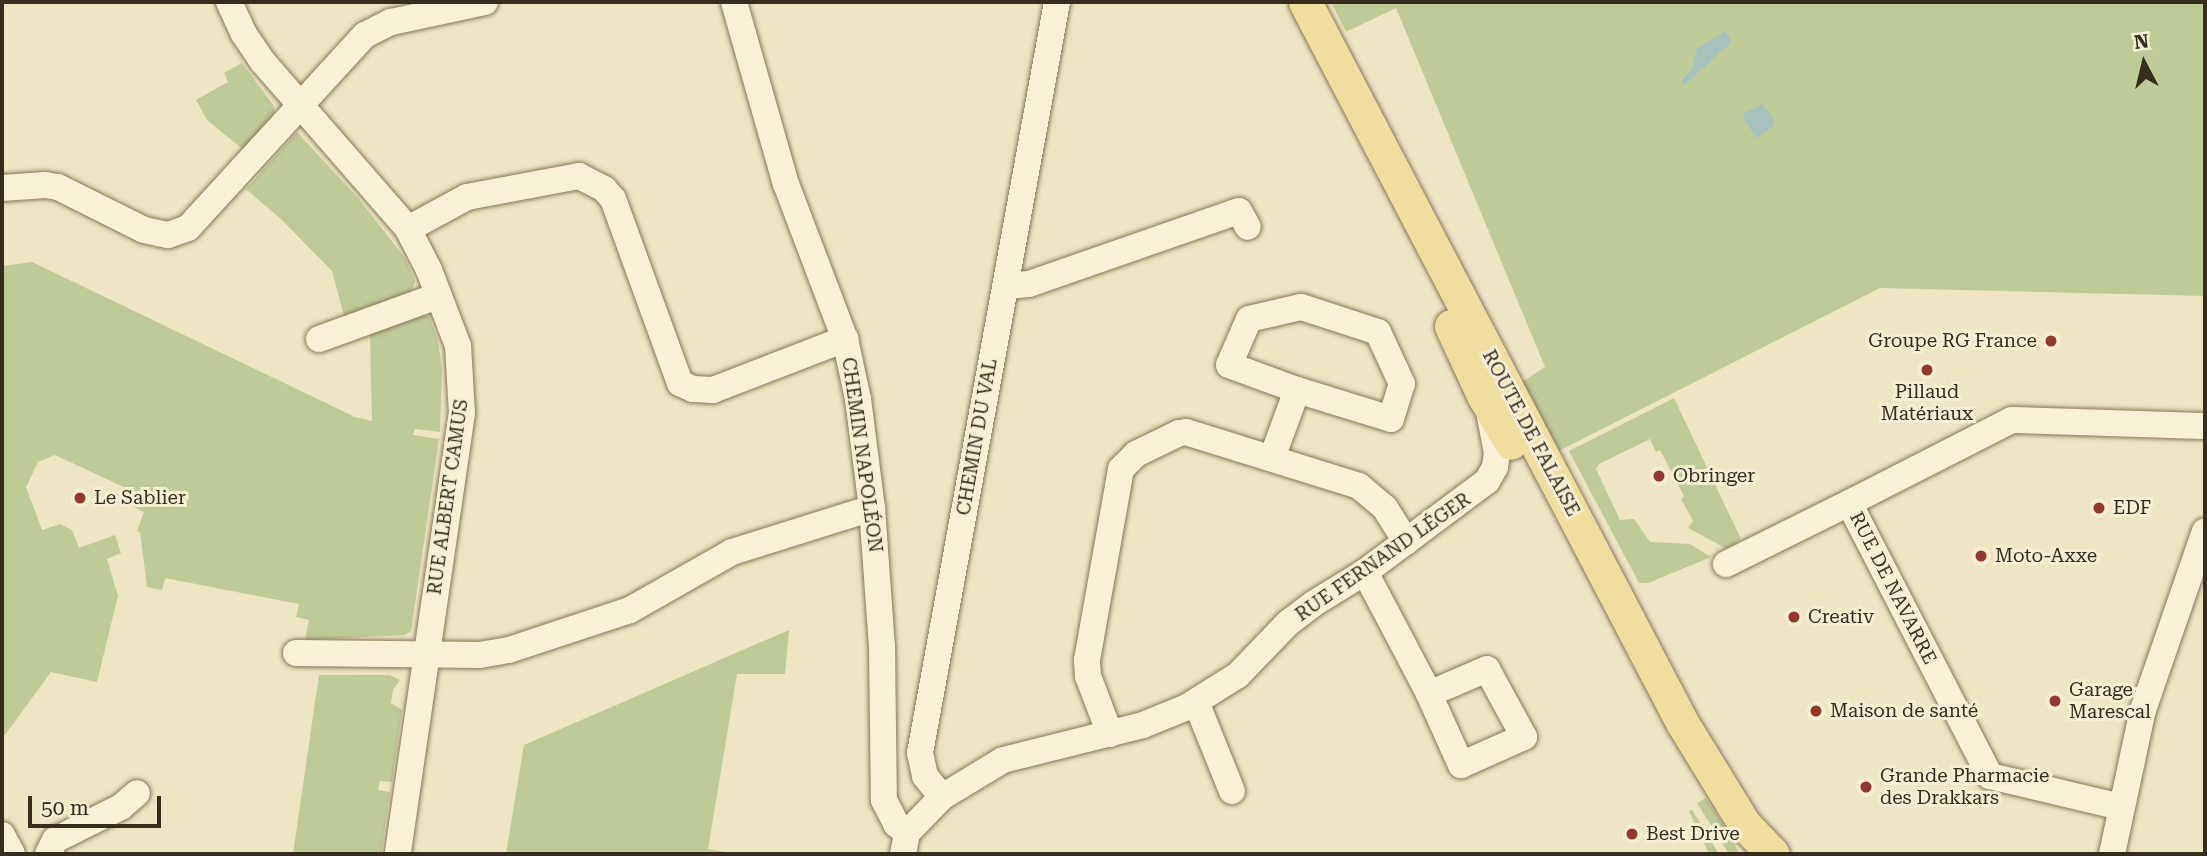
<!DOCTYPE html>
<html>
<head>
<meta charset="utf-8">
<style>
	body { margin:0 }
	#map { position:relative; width:2207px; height:856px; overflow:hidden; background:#ede5c4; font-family:"Roboto Serif",serif }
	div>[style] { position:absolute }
	.green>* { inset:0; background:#bfca99 }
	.water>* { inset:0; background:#a6c0bb }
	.roads { filter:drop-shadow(0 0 2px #87775b) drop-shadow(0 0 2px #87775b) }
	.minor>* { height:26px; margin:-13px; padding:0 13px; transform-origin:13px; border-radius:13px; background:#f8f1d7 }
	.major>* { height:33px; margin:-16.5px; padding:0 16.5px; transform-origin:16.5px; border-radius:16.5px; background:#efde9d }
	.dots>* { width:19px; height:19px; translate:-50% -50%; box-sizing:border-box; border:4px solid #f4eed4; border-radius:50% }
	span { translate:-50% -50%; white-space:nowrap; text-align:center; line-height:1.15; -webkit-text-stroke:6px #f4eed4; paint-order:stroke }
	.poi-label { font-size:19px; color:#372d1f }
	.right { translate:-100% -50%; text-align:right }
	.left { translate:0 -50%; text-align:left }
	.street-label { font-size:19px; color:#372d1f }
	.frame { position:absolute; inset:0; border:4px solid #372d1f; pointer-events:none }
	.north { position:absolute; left:2109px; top:28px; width:70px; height:70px; -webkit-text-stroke:5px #f4eed4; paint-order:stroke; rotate:353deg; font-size:19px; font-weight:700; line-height:28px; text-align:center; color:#372d1f }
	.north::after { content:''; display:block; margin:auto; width:24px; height:32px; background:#372d1f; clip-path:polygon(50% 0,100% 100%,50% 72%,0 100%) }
	.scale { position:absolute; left:28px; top:796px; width:133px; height:32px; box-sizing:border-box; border:4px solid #372d1f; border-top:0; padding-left:9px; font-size:21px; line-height:24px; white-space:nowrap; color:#372d1f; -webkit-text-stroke:5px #f4eed4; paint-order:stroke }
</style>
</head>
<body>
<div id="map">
	<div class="green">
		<div style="clip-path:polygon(1331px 2px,2205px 2px,2205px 296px,1880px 288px,1539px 461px,1502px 395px,1545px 367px,1396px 8px,1346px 32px)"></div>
		<div style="clip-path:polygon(242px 63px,274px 106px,275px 113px,245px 151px,207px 120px,196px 100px,228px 82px,224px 73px)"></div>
		<div style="clip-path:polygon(297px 132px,359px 199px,405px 258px,415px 281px,413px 288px,406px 293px,344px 316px,332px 271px,282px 220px,246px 189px)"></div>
		<div style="clip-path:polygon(32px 262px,355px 417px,372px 421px,370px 334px,424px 315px,429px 316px,438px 341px,442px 370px,440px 432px,415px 429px,413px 435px,439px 439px,411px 631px,405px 635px,305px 640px,309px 620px,296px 617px,299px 604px,165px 578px,162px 590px,147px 587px,140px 532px,137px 531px,144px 512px,134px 507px,128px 489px,55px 455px,38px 462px,26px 487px,42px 530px,60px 524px,72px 530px,79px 548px,115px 535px,121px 553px,107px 559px,118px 596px,97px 682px,51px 672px,2px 739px,2px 266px)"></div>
		<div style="clip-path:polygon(1674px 398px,1741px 539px,1727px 549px,1688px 528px,1693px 521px,1681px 499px,1684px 496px,1660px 450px,1656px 452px,1650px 439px,1599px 464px,1596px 469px,1620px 520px,1634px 519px,1650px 542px,1690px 544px,1711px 557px,1648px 583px,1639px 583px,1569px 451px)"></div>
		<div style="clip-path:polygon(789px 630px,785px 674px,737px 674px,708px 849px,738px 854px,506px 854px,524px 745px)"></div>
		<div style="clip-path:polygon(319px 675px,390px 675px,400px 680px,393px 690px,391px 703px,402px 710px,392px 782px,380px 781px,378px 790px,390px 792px,381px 854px,293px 854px)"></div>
		<div style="clip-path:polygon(1706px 798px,1731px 837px,1739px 853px,1729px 854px,1697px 803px)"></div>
		<div style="clip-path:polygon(1692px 810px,1719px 854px,1709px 854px,1689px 811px)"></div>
	</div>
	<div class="water">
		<div style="clip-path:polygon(1725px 31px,1732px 42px,1684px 85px,1681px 81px,1692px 69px,1697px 49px)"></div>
		<div style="clip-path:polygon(1762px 104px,1774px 119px,1773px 126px,1757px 138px,1744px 120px,1744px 113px)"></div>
	</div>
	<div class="roads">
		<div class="minor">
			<div style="left:229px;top:2px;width:35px;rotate:65deg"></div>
			<div style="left:244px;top:34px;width:34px;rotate:56deg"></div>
			<div style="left:263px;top:62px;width:221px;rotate:49deg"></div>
			<div style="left:408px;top:229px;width:46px;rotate:62.9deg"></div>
			<div style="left:429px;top:270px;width:81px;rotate:69.1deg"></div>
			<div style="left:458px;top:346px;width:67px;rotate:86.6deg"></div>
			<div style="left:462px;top:413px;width:446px;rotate:98.3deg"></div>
			<div style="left:734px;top:2px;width:189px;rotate:74.1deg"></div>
			<div style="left:786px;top:184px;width:166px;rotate:69.2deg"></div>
			<div style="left:845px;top:339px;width:61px;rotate:77.8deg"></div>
			<div style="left:858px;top:399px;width:110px;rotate:82.7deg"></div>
			<div style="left:872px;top:508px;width:138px;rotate:85.9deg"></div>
			<div style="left:882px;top:646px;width:154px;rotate:89.3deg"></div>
			<div style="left:884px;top:800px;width:27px;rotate:63deg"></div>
			<div style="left:896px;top:824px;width:14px;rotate:39deg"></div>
			<div style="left:2px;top:188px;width:43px;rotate:-4deg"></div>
			<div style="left:45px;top:185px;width:13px;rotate:9deg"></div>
			<div style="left:58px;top:187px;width:96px;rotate:26.6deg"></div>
			<div style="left:144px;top:230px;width:25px;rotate:12deg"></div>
			<div style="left:168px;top:235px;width:21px;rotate:-19deg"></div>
			<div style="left:188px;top:228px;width:262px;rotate:-47.5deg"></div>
			<div style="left:365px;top:35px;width:29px;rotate:-27deg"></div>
			<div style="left:391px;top:22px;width:96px;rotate:-12deg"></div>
			<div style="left:408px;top:229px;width:67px;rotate:-28.5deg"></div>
			<div style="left:467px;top:197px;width:114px;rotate:-10.6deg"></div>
			<div style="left:579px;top:176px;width:28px;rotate:27deg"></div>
			<div style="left:604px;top:189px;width:13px;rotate:48deg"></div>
			<div style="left:613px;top:199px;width:196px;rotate:70deg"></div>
			<div style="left:680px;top:383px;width:14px;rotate:25deg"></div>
			<div style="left:693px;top:389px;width:20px;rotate:3deg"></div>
			<div style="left:713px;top:390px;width:142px;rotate:-21.1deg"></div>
			<div style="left:1006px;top:286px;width:23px;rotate:-5deg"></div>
			<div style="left:1029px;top:284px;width:222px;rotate:-19.2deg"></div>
			<div style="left:1239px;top:211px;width:18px;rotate:61deg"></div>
			<div style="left:319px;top:339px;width:127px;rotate:-19.9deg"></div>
			<div style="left:1272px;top:458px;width:72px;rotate:-69.8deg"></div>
			<div style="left:1297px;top:390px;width:98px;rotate:17.1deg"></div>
			<div style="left:1391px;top:419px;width:37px;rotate:-73deg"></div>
			<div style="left:1402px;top:384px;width:57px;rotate:-114.8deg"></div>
			<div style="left:1378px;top:332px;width:81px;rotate:-162deg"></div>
			<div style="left:1301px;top:307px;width:53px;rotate:167deg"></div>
			<div style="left:1249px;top:319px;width:50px;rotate:113.5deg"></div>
			<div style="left:1229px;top:365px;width:72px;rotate:20.2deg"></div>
			<div style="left:1726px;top:564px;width:137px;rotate:-26.4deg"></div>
			<div style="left:1365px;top:572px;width:122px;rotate:62.2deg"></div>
			<div style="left:1422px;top:680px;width:16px;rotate:63deg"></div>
			<div style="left:1429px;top:694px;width:78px;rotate:65.7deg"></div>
			<div style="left:1461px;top:765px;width:69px;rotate:-24deg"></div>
			<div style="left:1524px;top:737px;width:77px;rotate:-118.6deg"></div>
			<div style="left:1487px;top:669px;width:63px;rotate:156.7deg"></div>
			<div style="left:296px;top:653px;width:184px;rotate:0.6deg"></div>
			<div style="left:480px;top:655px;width:29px;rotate:-10deg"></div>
			<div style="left:509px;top:650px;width:127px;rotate:-18.3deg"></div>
			<div style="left:630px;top:610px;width:117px;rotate:-29.6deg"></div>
			<div style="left:732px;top:552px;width:147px;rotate:-17.4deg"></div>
			<div style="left:1196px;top:702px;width:96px;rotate:68deg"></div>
			<div style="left:1110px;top:734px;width:62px;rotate:-110.8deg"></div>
			<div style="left:1088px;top:676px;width:16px;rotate:-94deg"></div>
			<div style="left:1087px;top:660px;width:194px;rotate:-79.9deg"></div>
			<div style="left:1121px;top:469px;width:21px;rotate:-45deg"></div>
			<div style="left:1136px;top:454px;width:48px;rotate:-26deg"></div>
			<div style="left:1179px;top:433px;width:7px;rotate:-8deg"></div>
			<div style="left:1186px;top:432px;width:181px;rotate:17.3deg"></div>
			<div style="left:1359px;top:486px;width:34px;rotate:40deg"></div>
			<div style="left:1385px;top:508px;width:40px;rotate:58deg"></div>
			<div style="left:942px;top:797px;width:71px;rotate:-31.2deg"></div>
			<div style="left:1003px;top:760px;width:144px;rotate:-14deg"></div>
			<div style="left:1143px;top:725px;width:48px;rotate:-22.2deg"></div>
			<div style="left:1187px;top:707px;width:60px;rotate:-32.1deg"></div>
			<div style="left:1238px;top:675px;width:72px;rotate:-46.1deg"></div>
			<div style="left:1288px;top:623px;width:31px;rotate:-37deg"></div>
			<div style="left:1313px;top:604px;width:61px;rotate:-31.6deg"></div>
			<div style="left:1365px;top:572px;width:152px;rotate:-36.7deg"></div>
			<div style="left:1487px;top:481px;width:16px;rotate:-60deg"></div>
			<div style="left:1495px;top:467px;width:14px;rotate:-82deg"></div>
			<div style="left:1497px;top:453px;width:37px;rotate:-101deg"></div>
			<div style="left:2121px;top:807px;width:135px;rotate:-166.7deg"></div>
			<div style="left:1990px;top:776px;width:307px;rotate:-117.3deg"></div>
			<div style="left:1849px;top:503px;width:183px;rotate:-27deg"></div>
			<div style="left:2012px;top:420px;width:193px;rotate:1.8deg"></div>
			<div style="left:2px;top:835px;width:21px;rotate:62deg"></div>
			<div style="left:48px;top:854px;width:16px;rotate:-63deg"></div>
			<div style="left:55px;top:840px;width:74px;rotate:-26.6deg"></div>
			<div style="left:121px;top:807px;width:21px;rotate:-41deg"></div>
			<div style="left:903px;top:854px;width:21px;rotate:-79deg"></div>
			<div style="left:907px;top:833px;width:50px;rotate:-45.8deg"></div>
			<div style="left:942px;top:797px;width:27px;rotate:-129deg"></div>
			<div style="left:925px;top:776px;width:24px;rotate:-102deg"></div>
			<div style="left:920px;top:753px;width:763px;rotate:-79.66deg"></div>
			<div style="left:2112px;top:854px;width:147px;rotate:-77.9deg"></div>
			<div style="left:2143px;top:710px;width:189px;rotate:-70.9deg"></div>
		</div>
		<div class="major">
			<div style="left:1305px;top:2px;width:815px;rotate:62.37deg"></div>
			<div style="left:1683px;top:724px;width:119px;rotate:58.5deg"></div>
			<div style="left:1745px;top:825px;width:40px;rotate:46deg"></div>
			<div style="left:1451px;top:326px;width:78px;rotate:65.1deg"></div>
			<div style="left:1484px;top:397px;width:53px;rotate:59.6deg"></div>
		</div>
	</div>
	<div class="dots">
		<div style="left:2051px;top:341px;background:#94372d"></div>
		<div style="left:1927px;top:370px;background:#94372d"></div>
		<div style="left:1659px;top:476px;background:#94372d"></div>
		<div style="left:80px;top:498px;background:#94372d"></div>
		<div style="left:2099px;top:508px;background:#94372d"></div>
		<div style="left:1981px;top:556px;background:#94372d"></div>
		<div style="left:1794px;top:617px;background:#94372d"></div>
		<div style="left:2055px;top:701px;background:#94372d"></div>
		<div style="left:1816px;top:711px;background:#94372d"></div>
		<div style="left:1866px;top:787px;background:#94372d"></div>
		<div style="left:1632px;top:834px;background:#94372d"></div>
	</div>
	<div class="poi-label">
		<span class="right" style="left:2037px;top:341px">Groupe RG France</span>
		<span style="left:1927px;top:403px">Pillaud<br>Matériaux</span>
		<span class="left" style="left:1673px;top:476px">Obringer</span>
		<span class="left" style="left:94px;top:498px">Le Sablier</span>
		<span class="left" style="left:2113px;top:508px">EDF</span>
		<span class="left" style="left:1995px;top:556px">Moto-Axxe</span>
		<span class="left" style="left:1808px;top:617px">Creativ</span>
		<span class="left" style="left:2069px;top:701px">Garage<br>Marescal</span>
		<span class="left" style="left:1830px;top:711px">Maison de santé</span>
		<span class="left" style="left:1880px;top:787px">Grande Pharmacie<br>des Drakkars</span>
		<span class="left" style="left:1646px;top:834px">Best Drive</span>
	</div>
	<div class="street-label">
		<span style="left:1531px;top:433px;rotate:62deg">ROUTE DE FALAISE</span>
		<span style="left:977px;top:437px;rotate:-80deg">CHEMIN DU VAL</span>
		<span style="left:862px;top:455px;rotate:82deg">CHEMIN NAPOLÉON</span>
		<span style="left:448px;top:497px;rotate:-82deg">RUE ALBERT CAMUS</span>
		<span style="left:1383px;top:557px;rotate:-35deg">RUE FERNAND LÉGER</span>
		<span style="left:1893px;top:588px;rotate:63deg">RUE DE NAVARRE</span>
	</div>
	<div class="frame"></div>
	<div class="north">N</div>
	<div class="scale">50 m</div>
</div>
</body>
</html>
